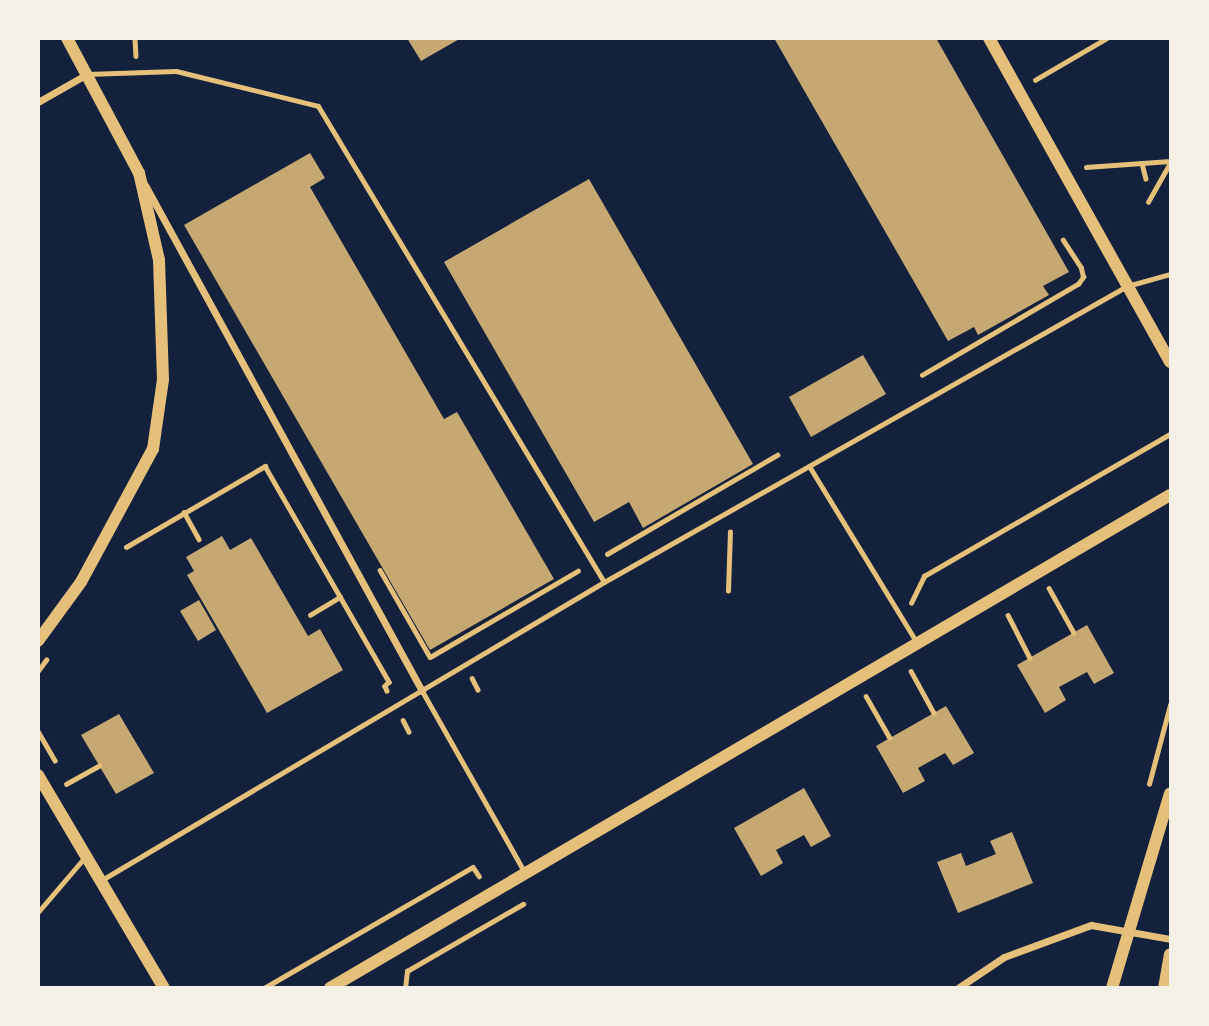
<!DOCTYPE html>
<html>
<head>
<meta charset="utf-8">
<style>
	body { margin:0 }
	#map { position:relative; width:1209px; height:1026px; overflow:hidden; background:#14213d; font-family:Roboto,sans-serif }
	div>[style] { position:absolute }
	.building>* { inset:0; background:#c6a872 }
	.path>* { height:4.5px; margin:-2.25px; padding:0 2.25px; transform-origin:2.25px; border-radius:2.25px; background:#e5c07b }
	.service>* { height:5px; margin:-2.5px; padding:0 2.5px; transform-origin:2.5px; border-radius:2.5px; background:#e5c07b }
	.minor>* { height:7px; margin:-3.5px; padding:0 3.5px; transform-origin:3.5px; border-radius:3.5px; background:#e5c07b }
	.tertiary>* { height:12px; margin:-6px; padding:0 6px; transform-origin:6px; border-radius:6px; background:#e5c07b }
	span { translate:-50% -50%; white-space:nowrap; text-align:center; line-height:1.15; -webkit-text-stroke:6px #f6f1e7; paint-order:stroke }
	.frame { position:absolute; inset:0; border:40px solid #f6f1e7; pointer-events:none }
</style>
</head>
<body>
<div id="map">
	<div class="building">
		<div style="clip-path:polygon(407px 38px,461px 38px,421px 61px)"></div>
		<div style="clip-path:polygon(774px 38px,936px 38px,1069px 272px,1043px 286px,1049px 295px,978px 335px,974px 327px,948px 341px)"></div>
		<div style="clip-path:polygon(310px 153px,325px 178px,310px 187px,444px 419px,457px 412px,554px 579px,430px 650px,184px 225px)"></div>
		<div style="clip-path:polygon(589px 179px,753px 464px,643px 528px,629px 502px,594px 522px,444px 262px)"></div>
		<div style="clip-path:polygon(863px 355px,886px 394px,811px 437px,789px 397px)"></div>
		<div style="clip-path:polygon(222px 536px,230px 550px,251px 538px,308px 636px,320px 629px,343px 670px,267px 713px,187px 575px,194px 571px,186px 557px)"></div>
		<div style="clip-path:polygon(199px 600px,216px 630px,198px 641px,180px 611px)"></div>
		<div style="clip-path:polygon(1087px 625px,1114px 673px,1094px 684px,1087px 672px,1059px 687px,1066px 700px,1045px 713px,1017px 665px)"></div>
		<div style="clip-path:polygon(946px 706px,974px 753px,953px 765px,945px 753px,918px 768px,925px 781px,903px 793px,876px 746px)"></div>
		<div style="clip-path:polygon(119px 714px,154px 773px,116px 794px,81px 735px)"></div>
		<div style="clip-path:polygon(804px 788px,831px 836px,811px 847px,804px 835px,776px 850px,783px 863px,761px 876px,734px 828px)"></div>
		<div style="clip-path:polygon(1012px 832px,1033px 883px,958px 913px,937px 862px,961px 853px,966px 866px,996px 854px,990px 841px)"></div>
	</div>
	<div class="path">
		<div style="left:135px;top:38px;width:18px;rotate:87deg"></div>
		<div style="left:1035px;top:80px;width:83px;rotate:-30.3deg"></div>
		<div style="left:1142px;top:163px;width:16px;rotate:76deg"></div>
		<div style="left:1086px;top:167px;width:84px;rotate:-4.1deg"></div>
		<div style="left:1148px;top:202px;width:45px;rotate:-60.6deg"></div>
		<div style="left:922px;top:375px;width:181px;rotate:-30.3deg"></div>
		<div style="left:1078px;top:284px;width:9px;rotate:-54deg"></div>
		<div style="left:1083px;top:277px;width:9px;rotate:-103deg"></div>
		<div style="left:1081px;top:268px;width:33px;rotate:-123deg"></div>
		<div style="left:184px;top:512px;width:31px;rotate:61deg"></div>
		<div style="left:126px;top:547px;width:161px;rotate:-30.2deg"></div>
		<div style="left:265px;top:466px;width:249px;rotate:60.1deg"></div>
		<div style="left:389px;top:682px;width:6px;rotate:135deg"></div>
		<div style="left:385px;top:686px;width:5px;rotate:68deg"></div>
		<div style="left:607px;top:554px;width:197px;rotate:-30.2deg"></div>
		<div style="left:380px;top:570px;width:100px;rotate:60.1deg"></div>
		<div style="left:430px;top:657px;width:171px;rotate:-30.2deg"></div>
		<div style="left:1049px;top:588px;width:51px;rotate:60.9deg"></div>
		<div style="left:728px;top:591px;width:59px;rotate:-88.1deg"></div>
		<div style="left:911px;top:603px;width:30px;rotate:-64deg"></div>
		<div style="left:924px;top:576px;width:284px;rotate:-30deg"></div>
		<div style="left:310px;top:615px;width:35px;rotate:-31deg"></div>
		<div style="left:1008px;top:615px;width:48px;rotate:62.9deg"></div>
		<div style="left:38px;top:671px;width:14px;rotate:-54deg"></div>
		<div style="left:911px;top:671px;width:48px;rotate:61.3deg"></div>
		<div style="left:472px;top:678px;width:13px;rotate:63deg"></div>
		<div style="left:866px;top:696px;width:48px;rotate:60.3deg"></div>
		<div style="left:403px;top:720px;width:13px;rotate:63deg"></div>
		<div style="left:38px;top:731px;width:34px;rotate:60deg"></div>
		<div style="left:66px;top:784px;width:38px;rotate:-29deg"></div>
		<div style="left:1149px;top:784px;width:82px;rotate:-75.1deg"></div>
		<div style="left:264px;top:988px;width:241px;rotate:-30.1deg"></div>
		<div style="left:473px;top:867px;width:11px;rotate:56deg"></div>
		<div style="left:405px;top:988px;width:17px;rotate:-83deg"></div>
		<div style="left:407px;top:971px;width:134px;rotate:-30deg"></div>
	</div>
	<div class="service">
		<div style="left:87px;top:74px;width:89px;rotate:-1.9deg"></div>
		<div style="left:176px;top:71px;width:146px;rotate:13.8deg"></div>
		<div style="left:318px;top:106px;width:555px;rotate:59deg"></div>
		<div style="left:809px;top:466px;width:207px;rotate:58.6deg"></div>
		<div style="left:422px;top:691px;width:209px;rotate:60.5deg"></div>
		<div style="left:100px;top:881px;width:586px;rotate:-30.68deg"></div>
		<div style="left:604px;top:582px;width:601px;rotate:-29.51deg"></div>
		<div style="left:1127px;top:286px;width:45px;rotate:-15.6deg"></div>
		<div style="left:38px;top:912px;width:72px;rotate:-49.5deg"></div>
	</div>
	<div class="minor">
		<div style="left:38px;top:102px;width:56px;rotate:-29.7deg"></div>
		<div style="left:145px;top:185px;width:577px;rotate:61.3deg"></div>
		<div style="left:958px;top:988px;width:55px;rotate:-34deg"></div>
		<div style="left:1004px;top:957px;width:93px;rotate:-20.2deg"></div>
		<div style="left:1091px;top:925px;width:80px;rotate:10deg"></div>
	</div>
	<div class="tertiary">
		<div style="left:989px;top:38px;width:371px;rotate:60.8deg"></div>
		<div style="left:38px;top:641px;width:73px;rotate:-53.9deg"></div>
		<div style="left:81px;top:582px;width:151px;rotate:-61.6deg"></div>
		<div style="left:153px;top:449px;width:70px;rotate:-81.8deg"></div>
		<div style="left:163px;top:380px;width:120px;rotate:-91.9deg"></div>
		<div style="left:159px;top:260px;width:89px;rotate:-102.9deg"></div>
		<div style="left:139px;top:173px;width:153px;rotate:-118.1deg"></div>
		<div style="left:38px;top:775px;width:247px;rotate:59.4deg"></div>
		<div style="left:330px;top:988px;width:974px;rotate:-30.41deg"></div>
		<div style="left:1112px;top:988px;width:203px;rotate:-73.4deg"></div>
		<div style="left:1164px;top:988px;width:34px;rotate:-80deg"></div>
	</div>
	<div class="frame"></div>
</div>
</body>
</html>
